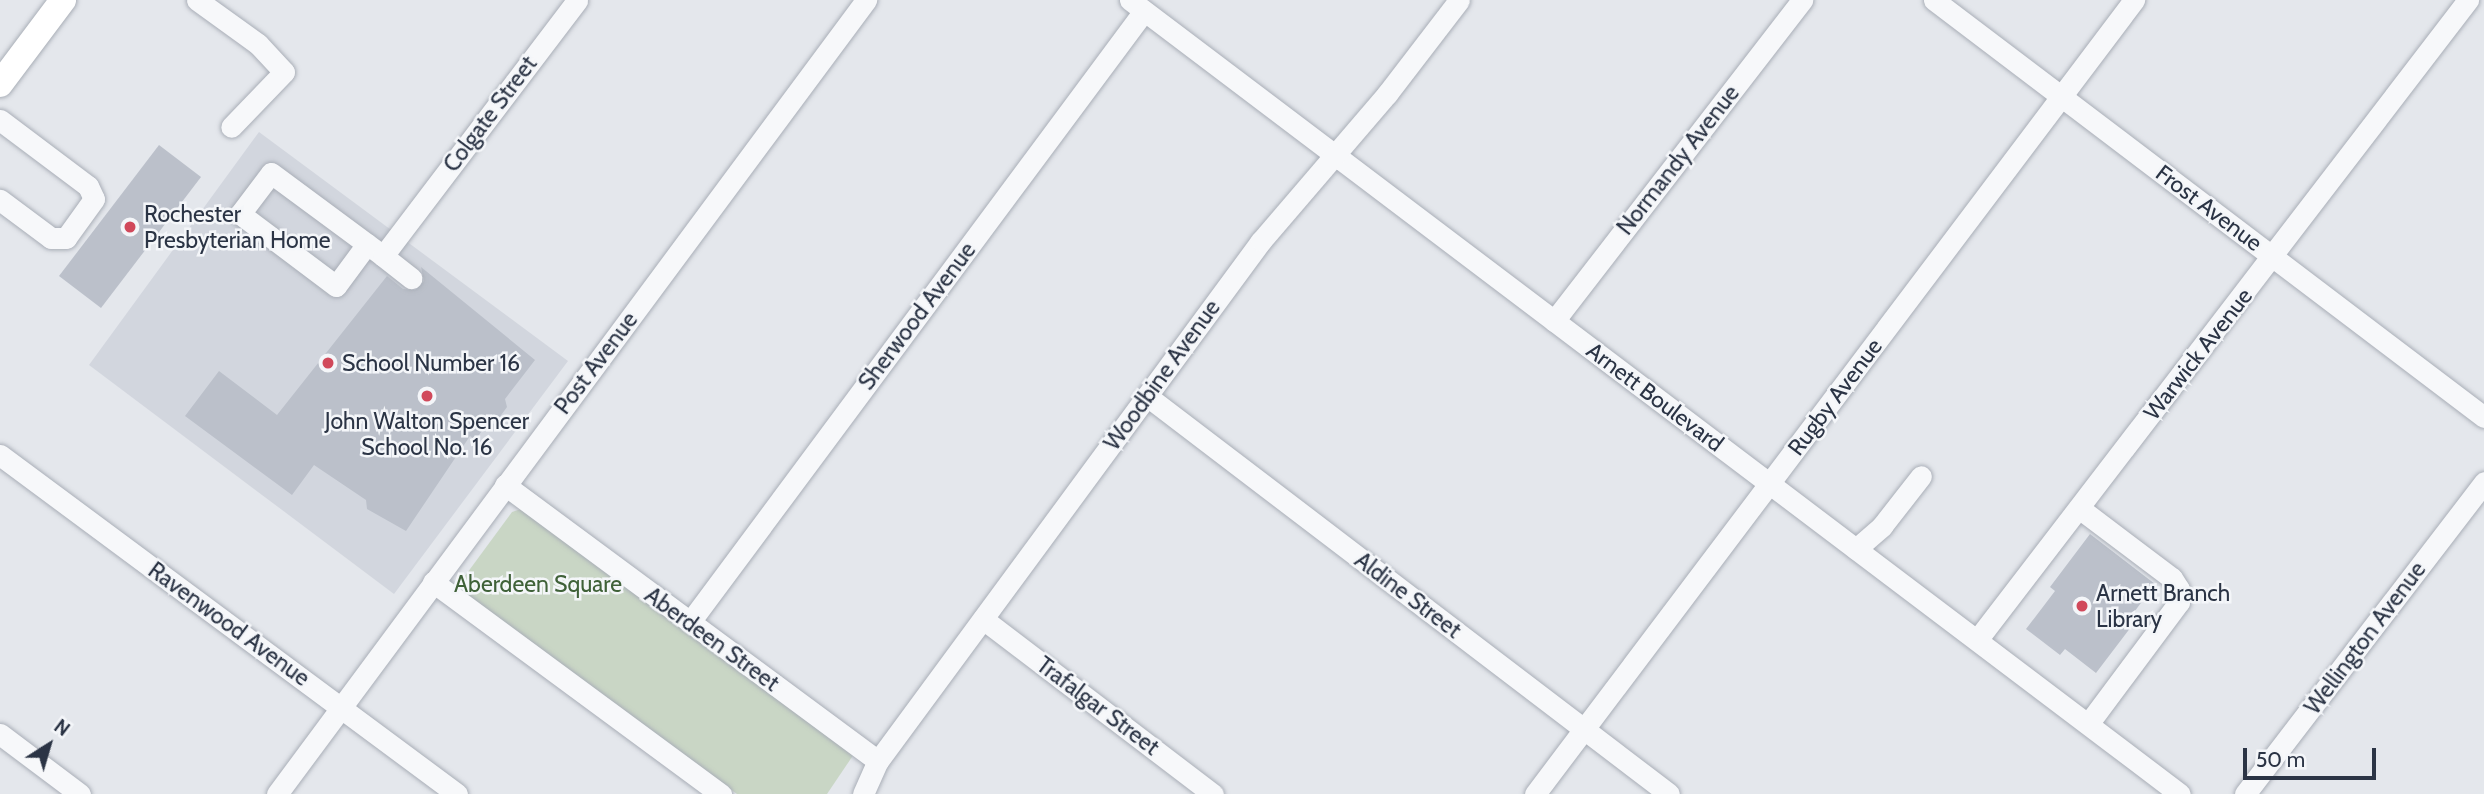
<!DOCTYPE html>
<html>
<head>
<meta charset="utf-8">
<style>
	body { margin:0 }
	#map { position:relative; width:2484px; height:794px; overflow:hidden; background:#e4e7ec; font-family:Cabin,sans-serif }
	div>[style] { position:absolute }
	.built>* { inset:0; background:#d2d6de }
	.green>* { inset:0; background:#c9d6c5 }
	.building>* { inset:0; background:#bbc0ca }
	.roads { filter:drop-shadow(0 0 2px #a9aeb7) drop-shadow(0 0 2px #a9aeb7) }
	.minor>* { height:21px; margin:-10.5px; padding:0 10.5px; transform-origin:10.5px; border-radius:10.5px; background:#f7f8fa }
	.major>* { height:26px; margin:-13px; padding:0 13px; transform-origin:13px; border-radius:13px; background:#fff }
	.dots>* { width:19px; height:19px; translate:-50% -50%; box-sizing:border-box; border:4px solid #f4f6f9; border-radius:50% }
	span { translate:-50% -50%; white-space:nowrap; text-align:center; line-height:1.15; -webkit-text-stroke:5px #f4f6f9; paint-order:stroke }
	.street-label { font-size:23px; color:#2b3445 }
	.poi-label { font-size:23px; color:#2b3445 }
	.left { translate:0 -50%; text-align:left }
	.park-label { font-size:23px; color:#3f6138 }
	.north { position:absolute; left:14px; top:710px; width:70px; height:70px; -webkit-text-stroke:5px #f4f6f9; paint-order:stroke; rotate:37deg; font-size:19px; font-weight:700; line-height:28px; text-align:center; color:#2b3445 }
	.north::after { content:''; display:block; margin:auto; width:24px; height:32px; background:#2b3445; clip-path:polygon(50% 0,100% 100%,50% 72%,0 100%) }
	.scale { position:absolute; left:2243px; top:748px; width:133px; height:32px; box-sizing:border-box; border:4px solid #2b3445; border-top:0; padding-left:9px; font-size:21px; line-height:24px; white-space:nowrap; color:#2b3445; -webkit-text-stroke:5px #f4f6f9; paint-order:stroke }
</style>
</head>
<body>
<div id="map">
	<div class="built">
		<div style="clip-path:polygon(259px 132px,568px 361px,394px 594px,89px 365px)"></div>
	</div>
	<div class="green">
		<div style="clip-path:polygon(521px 509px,854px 754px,827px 794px,737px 794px,460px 591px,462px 580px,512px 512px)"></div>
	</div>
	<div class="building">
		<div style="clip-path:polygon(159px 145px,201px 177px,101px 308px,59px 276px)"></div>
		<div style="clip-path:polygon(421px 267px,535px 360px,505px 399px,507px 407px,499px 418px,492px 418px,475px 440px,470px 436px,406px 531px,367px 509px,366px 500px,314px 465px,292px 495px,185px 416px,219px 371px,277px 415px,387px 276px,403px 289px,415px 290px,424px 281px)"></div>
		<div style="clip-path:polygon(2090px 534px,2155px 584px,2126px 623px,2131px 627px,2096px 673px,2065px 649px,2060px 655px,2026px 629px,2055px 591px,2050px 587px)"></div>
	</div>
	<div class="roads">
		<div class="minor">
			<div style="left:197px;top:0;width:75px;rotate:35.8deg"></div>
			<div style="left:258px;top:44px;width:38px;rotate:47deg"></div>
			<div style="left:284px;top:72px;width:76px;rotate:133.9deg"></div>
			<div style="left:1130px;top:0;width:1316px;rotate:37.1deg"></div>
			<div style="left:1934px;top:0;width:690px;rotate:37.17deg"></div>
			<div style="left:0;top:120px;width:110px;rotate:36.9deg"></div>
			<div style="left:88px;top:186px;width:14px;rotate:65deg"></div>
			<div style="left:94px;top:199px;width:48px;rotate:125.7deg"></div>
			<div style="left:66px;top:238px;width:15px;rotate:180deg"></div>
			<div style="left:51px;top:238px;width:64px;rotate:-143.3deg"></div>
			<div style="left:367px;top:244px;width:52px;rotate:126.4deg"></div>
			<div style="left:336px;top:286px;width:120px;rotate:-143.1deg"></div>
			<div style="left:240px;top:214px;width:51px;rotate:-52.9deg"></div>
			<div style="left:271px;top:173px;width:139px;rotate:36.5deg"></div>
			<div style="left:383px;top:256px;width:321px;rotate:-52.8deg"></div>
			<div style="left:383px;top:256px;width:36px;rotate:38deg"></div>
			<div style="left:1554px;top:321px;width:406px;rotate:-52.3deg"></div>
			<div style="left:1147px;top:396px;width:656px;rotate:37.32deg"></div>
			<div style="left:0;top:455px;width:569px;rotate:36.57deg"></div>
			<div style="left:505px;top:485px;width:464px;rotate:36.5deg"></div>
			<div style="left:2079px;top:508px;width:116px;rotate:37deg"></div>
			<div style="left:2172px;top:578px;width:13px;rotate:58deg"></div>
			<div style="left:2179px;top:589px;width:13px;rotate:90deg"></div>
			<div style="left:2179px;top:602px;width:152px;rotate:126.7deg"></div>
			<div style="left:1856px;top:549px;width:35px;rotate:-41deg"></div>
			<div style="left:1882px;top:526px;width:63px;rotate:-52deg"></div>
			<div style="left:433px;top:582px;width:358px;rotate:36.4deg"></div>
			<div style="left:983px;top:619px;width:289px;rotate:37.3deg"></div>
			<div style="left:690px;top:622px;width:761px;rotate:-53.39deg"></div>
			<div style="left:1977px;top:640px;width:807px;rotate:-52.51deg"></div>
			<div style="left:0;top:734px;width:100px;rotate:36.9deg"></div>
			<div style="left:277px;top:794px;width:989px;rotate:-53.43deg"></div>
			<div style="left:863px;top:794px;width:36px;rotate:-66deg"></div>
			<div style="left:878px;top:761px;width:646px;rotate:-53.63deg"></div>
			<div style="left:1261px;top:241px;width:194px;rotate:-49.4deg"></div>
			<div style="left:1387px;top:94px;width:118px;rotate:-52.5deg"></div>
			<div style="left:1535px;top:794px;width:995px;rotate:-52.97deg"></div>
			<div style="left:2245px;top:794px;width:393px;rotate:-52.5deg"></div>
		</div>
		<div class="major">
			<div style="left:0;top:84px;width:105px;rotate:-53.1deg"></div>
		</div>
	</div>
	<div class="dots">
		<div style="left:130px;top:227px;background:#d1495b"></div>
		<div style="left:328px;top:363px;background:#d1495b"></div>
		<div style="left:427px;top:396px;background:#d1495b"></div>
		<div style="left:2082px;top:606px;background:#d1495b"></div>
	</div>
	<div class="street-label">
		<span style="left:490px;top:114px;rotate:-53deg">Colgate Street</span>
		<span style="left:1678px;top:160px;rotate:-52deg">Normandy Avenue</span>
		<span style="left:2209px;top:208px;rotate:37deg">Frost Avenue</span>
		<span style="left:917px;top:316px;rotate:-53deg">Sherwood Avenue</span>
		<span style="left:2198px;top:354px;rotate:-52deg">Warwick Avenue</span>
		<span style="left:596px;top:363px;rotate:-53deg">Post Avenue</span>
		<span style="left:1162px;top:375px;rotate:-54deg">Woodbine Avenue</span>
		<span style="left:1655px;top:397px;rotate:37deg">Arnett Boulevard</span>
		<span style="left:1835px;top:397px;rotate:-53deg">Rugby Avenue</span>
		<span style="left:1408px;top:595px;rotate:37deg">Aldine Street</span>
		<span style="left:229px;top:624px;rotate:36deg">Ravenwood Avenue</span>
		<span style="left:2365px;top:638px;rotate:-53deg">Wellington Avenue</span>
		<span style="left:712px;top:639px;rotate:36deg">Aberdeen Street</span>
		<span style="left:1098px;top:706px;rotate:37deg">Trafalgar Street</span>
	</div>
	<div class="poi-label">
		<span class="left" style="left:144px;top:227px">Rochester<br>Presbyterian Home</span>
		<span class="left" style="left:342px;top:363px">School Number 16</span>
		<span style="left:427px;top:434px">John Walton Spencer<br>School No. 16</span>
		<span class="left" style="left:2096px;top:606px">Arnett Branch<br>Library</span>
	</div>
	<div class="park-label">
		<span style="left:538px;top:584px">Aberdeen Square</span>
	</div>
	<div class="north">N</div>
	<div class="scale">50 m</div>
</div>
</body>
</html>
